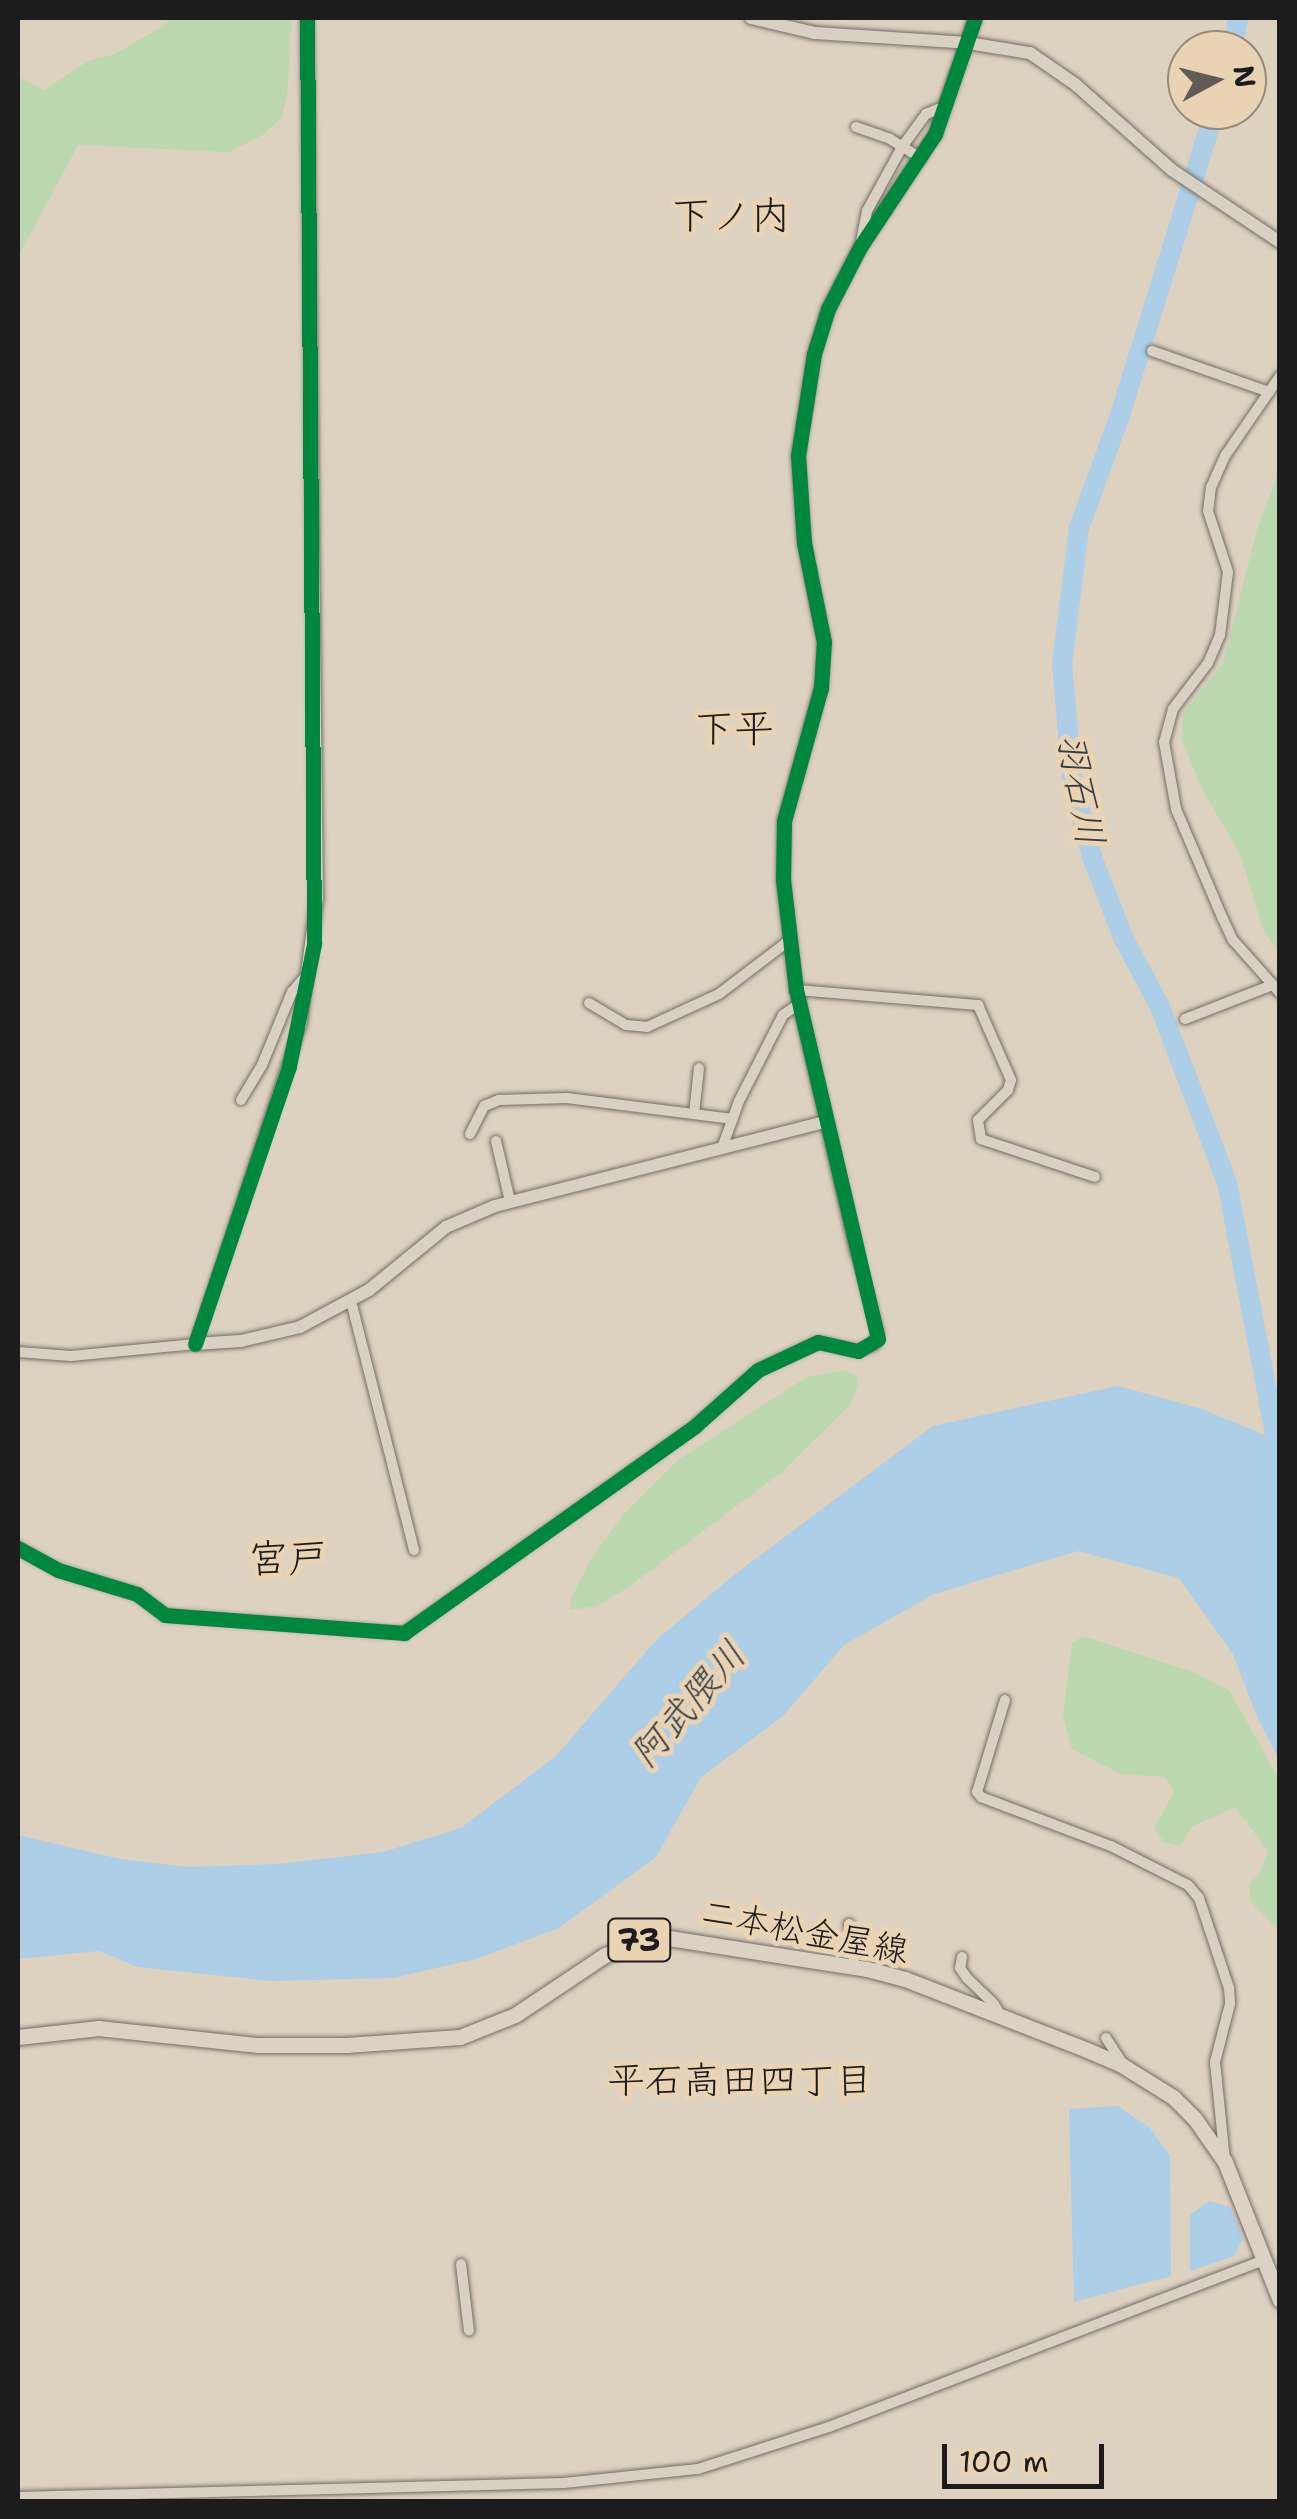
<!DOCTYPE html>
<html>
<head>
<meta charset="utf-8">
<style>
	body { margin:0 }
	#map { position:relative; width:1297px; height:2519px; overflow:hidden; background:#ddd1c0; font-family:"Shantell Sans","Klee One",sans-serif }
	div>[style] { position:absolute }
	.green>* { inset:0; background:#bcd8b1 }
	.water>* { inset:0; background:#accee6 }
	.river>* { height:20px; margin:-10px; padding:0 10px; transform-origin:10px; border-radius:10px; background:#accee6 }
	.roads { filter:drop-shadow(0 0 2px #736d66) drop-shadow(0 0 2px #736d66) }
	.minor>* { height:10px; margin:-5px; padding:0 5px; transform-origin:5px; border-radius:5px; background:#d9d0c4 }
	.tertiary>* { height:12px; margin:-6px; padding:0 6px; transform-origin:6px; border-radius:6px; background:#d9d0c4 }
	.primary>* { height:15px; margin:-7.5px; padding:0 7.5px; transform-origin:7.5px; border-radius:7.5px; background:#dbd2c4 }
	.cycleway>* { height:15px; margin:-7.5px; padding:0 7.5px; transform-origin:7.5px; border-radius:7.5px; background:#00873e }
	span { translate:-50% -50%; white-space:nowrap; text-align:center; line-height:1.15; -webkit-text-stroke:10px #ead3b3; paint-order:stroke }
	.shield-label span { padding:2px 8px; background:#ead3b3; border:2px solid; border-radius:8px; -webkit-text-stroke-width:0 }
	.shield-label { font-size:32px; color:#1c1c1c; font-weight:700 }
	.street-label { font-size:35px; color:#1c1c1c }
	.water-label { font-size:38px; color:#353f48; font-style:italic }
	.neighbourhood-label { font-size:38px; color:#1c1c1c }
	.quarter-label { font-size:40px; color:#1c1c1c }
	.frame { position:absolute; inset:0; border:20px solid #1c1c1c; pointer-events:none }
	.north { position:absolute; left:1167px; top:30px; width:100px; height:100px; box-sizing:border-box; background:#ead3b3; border:2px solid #988a77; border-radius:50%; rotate:83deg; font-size:28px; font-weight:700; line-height:40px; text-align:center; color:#1c1c1c }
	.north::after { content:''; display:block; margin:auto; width:35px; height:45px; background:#605b55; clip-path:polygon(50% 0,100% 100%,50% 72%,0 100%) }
	.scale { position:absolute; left:942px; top:2444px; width:162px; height:45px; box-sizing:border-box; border:5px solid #1c1c1c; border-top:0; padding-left:12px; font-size:30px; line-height:35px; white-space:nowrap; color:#1c1c1c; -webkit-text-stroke:8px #ead3b3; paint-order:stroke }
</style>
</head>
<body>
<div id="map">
	<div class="green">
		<div style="clip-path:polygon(170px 18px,292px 18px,287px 95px,281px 118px,264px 134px,229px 152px,78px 145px,18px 257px,18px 77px,44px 90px,90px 60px,113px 55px,158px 29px)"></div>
		<div style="clip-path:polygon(1279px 471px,1279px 952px,1264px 932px,1240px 854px,1202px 789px,1182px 740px,1182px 715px,1223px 663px,1257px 530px)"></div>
		<div style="clip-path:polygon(844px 1370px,857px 1376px,858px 1386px,850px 1405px,783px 1471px,627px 1588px,597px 1606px,570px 1610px,571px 1599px,591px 1559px,623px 1515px,678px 1460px,807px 1377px)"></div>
		<div style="clip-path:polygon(1083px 1636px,1193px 1672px,1229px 1690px,1279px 1779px,1279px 1931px,1250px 1901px,1249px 1884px,1260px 1873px,1268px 1851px,1235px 1807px,1193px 1826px,1180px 1846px,1164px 1842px,1154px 1829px,1174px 1792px,1165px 1777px,1121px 1774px,1072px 1749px,1063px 1715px,1072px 1643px)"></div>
	</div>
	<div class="water">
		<div style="clip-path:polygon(1118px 1386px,1202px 1409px,1279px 1441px,1279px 1759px,1258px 1719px,1233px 1654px,1179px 1578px,1078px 1551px,934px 1594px,844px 1645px,782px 1717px,701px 1777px,656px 1857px,559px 1928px,476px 1959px,393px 1978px,271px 1981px,138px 1967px,99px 1951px,18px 1959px,18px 1835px,120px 1859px,188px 1867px,278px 1864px,383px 1852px,461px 1828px,556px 1756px,657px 1639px,734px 1575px,933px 1426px)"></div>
		<div style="clip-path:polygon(1118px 2106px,1150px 2128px,1170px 2156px,1171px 2276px,1074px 2302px,1069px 2109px)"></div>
		<div style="clip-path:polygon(1209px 2201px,1230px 2207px,1243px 2238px,1234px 2256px,1190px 2271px,1190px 2215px)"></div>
	</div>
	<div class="river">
		<div style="left:1232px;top:50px;width:33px;rotate:-79deg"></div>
		<div style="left:1215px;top:110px;width:323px;rotate:107.3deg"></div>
		<div style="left:1119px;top:418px;width:117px;rotate:110deg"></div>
		<div style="left:1079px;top:528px;width:137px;rotate:97.1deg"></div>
		<div style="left:1062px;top:664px;width:115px;rotate:85deg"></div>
		<div style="left:1072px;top:779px;width:81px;rotate:75.6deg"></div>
		<div style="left:1092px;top:857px;width:86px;rotate:68.8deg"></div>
		<div style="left:1123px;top:937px;width:79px;rotate:62.1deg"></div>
		<div style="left:1160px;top:1007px;width:187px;rotate:69.1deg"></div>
		<div style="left:1227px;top:1182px;width:282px;rotate:79.2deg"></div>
	</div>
	<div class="roads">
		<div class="minor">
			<div style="left:856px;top:127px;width:36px;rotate:19deg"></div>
			<div style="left:890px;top:139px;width:36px;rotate:32deg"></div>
			<div style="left:860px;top:247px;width:37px;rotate:-79deg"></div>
			<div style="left:867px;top:211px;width:73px;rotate:-61.3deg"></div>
			<div style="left:902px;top:147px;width:41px;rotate:-54deg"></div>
			<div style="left:926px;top:114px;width:22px;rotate:-22deg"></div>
			<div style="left:1152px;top:351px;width:124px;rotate:19.3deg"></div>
			<div style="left:1280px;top:376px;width:97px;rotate:124.5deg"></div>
			<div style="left:1225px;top:456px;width:34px;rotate:114deg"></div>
			<div style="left:1211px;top:487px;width:24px;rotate:97deg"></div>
			<div style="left:1208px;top:511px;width:64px;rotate:71.8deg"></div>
			<div style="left:1228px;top:572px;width:64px;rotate:97.2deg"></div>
			<div style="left:1220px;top:635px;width:30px;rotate:113deg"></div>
			<div style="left:1208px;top:663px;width:58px;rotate:127.3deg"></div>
			<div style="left:1173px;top:709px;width:34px;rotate:105deg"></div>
			<div style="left:1164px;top:742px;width:68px;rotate:79.8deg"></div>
			<div style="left:1176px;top:809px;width:120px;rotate:66.9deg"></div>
			<div style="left:1223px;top:919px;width:23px;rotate:65deg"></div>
			<div style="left:1233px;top:940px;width:71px;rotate:48.4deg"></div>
			<div style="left:796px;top:990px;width:183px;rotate:4.7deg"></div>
			<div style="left:978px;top:1005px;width:82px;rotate:66.3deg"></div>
			<div style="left:1011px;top:1080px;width:10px;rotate:107deg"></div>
			<div style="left:1008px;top:1090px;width:42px;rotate:135deg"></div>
			<div style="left:978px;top:1120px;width:19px;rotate:81deg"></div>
			<div style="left:981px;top:1139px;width:120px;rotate:18.4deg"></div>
			<div style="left:589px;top:1003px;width:43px;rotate:30.7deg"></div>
			<div style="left:626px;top:1025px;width:21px;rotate:5deg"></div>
			<div style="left:647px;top:1027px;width:79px;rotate:-24.6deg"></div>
			<div style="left:719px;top:994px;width:89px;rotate:-37.3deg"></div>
			<div style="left:1185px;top:1019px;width:93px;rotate:-21.3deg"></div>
			<div style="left:241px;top:1100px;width:41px;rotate:-59deg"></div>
			<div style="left:262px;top:1065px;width:79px;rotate:-67.7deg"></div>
			<div style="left:292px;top:992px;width:21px;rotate:-49deg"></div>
			<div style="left:694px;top:1114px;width:46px;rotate:-83.8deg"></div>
			<div style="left:470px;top:1134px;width:31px;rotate:-63deg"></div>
			<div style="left:484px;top:1106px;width:16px;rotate:-22deg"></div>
			<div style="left:499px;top:1100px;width:68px;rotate:-1.7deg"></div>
			<div style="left:567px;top:1098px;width:167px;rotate:7.2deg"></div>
			<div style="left:496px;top:1141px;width:62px;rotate:76.9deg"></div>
			<div style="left:722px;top:1148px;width:50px;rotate:-70.1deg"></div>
			<div style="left:739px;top:1101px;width:97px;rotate:-62.9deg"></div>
			<div style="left:783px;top:1015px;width:19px;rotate:-35deg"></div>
			<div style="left:351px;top:1301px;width:257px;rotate:75.8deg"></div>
			<div style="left:18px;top:1352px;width:53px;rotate:4.3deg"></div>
			<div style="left:71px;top:1356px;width:125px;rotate:-5.5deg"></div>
			<div style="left:195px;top:1344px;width:335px;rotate:-71.7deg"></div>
			<div style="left:18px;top:1548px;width:46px;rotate:28.8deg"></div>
			<div style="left:58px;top:1570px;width:83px;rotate:16.9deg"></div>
			<div style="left:137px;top:1594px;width:35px;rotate:37deg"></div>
			<div style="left:165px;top:1615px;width:240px;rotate:4.3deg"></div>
			<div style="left:404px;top:1633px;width:357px;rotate:-35.4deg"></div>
			<div style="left:695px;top:1426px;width:84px;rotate:-41.6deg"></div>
			<div style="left:758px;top:1370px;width:66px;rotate:-25deg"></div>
			<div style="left:818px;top:1342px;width:41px;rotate:12.7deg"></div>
			<div style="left:858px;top:1351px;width:18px;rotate:-22deg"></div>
			<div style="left:875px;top:1344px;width:11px;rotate:-75deg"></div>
			<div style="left:878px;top:1333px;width:82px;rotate:-104.9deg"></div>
			<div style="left:1005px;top:1700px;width:96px;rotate:106.9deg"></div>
			<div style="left:977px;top:1792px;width:6px;rotate:51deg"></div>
			<div style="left:981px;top:1797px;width:139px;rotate:20.7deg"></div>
			<div style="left:1111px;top:1846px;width:86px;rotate:26.9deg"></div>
			<div style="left:1188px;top:1885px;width:17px;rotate:50deg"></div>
			<div style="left:1199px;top:1898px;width:95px;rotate:71.6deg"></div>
			<div style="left:1229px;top:1988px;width:16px;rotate:86deg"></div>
			<div style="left:1230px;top:2004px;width:60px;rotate:104.5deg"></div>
			<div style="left:1215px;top:2062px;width:100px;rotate:84.2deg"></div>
			<div style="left:849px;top:1924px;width:43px;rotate:82.1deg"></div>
			<div style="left:962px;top:1957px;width:11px;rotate:100deg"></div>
			<div style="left:960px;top:1968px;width:12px;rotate:55deg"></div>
			<div style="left:967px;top:1978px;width:37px;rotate:44deg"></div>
			<div style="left:994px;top:2004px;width:13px;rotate:61deg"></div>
			<div style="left:1106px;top:2038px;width:30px;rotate:57deg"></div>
			<div style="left:461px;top:2264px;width:67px;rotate:83.2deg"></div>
			<div style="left:18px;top:2497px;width:546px;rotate:-1.47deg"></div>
			<div style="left:564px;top:2483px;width:135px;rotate:-6deg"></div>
			<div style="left:698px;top:2469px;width:138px;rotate:-17.8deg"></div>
			<div style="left:829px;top:2427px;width:467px;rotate:-21deg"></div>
		</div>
		<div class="tertiary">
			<div style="left:751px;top:18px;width:66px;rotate:13.2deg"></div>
			<div style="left:815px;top:33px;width:153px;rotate:3.7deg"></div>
			<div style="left:968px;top:43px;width:63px;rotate:9.2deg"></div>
			<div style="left:1030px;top:53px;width:55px;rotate:34.6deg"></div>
			<div style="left:1075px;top:84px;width:130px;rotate:41.6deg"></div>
			<div style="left:1172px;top:170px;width:130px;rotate:33.7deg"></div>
			<div style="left:300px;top:1026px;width:129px;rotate:-82.4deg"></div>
			<div style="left:317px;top:898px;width:880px;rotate:-90.65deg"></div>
			<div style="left:857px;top:1254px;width:271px;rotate:-103deg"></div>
			<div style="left:796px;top:990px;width:111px;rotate:-96.7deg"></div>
			<div style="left:783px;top:880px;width:59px;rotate:-89deg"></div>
			<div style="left:784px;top:821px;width:138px;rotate:-74.5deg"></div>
			<div style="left:821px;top:688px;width:46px;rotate:-86.3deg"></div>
			<div style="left:824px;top:642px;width:101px;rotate:-101.4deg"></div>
			<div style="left:804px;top:543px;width:87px;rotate:-93.9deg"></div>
			<div style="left:798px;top:456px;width:103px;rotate:-81.1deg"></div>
			<div style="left:814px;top:354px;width:47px;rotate:-72.7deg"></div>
			<div style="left:828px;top:309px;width:70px;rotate:-62.7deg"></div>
			<div style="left:860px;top:247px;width:136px;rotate:-56.4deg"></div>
			<div style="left:935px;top:134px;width:123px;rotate:-71deg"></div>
			<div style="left:195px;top:1344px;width:46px;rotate:-3.7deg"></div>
			<div style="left:241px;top:1341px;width:61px;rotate:-13.3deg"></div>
			<div style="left:300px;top:1327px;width:78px;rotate:-28.2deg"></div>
			<div style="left:369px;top:1290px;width:99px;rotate:-39.3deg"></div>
			<div style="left:446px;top:1227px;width:53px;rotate:-23.2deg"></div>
			<div style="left:495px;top:1206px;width:341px;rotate:-14.3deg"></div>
		</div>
		<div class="primary">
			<div style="left:18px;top:2037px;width:81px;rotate:-6.4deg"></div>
			<div style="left:98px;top:2028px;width:161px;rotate:6.1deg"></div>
			<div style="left:258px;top:2045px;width:88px"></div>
			<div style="left:346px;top:2045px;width:114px;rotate:-4deg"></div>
			<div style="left:460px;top:2037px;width:59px;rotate:-21.8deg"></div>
			<div style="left:515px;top:2015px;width:108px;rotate:-33.7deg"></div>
			<div style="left:605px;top:1955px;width:54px;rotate:-20.4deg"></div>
			<div style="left:656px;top:1936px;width:214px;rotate:8.9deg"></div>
			<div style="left:867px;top:1969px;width:39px;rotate:15deg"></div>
			<div style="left:905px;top:1979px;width:195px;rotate:21.3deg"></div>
			<div style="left:1087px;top:2050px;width:36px;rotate:23deg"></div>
			<div style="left:1120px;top:2064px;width:62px;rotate:31.9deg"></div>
			<div style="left:1173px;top:2097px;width:31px;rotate:45deg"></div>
			<div style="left:1195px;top:2119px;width:52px;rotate:55.1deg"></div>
			<div style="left:1225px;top:2162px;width:149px;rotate:68.3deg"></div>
		</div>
	</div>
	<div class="cycleway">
		<div style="left:195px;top:1344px;width:293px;rotate:-71.3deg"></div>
		<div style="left:289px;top:1066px;width:125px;rotate:-78.4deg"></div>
		<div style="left:314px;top:944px;width:926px;rotate:-90.43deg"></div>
		<div style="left:18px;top:1548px;width:46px;rotate:28.8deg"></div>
		<div style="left:58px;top:1570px;width:83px;rotate:16.9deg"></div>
		<div style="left:137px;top:1594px;width:35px;rotate:37deg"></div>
		<div style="left:165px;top:1615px;width:240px;rotate:4.3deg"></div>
		<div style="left:404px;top:1633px;width:357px;rotate:-35.4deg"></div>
		<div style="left:695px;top:1426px;width:84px;rotate:-41.6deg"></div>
		<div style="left:758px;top:1370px;width:66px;rotate:-25deg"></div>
		<div style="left:818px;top:1342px;width:41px;rotate:12.7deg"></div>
		<div style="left:858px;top:1351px;width:23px;rotate:-31deg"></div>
		<div style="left:878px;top:1339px;width:359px;rotate:-103.2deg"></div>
		<div style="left:796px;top:990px;width:111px;rotate:-96.7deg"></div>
		<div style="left:783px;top:880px;width:59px;rotate:-89deg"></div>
		<div style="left:784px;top:821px;width:138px;rotate:-74.5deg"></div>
		<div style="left:821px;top:688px;width:46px;rotate:-86.3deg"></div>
		<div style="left:824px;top:642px;width:101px;rotate:-101.4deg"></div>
		<div style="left:804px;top:543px;width:87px;rotate:-93.9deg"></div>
		<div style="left:798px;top:456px;width:103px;rotate:-81.1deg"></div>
		<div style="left:814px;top:354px;width:47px;rotate:-72.7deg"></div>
		<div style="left:828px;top:309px;width:70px;rotate:-62.7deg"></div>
		<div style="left:860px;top:247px;width:136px;rotate:-56.4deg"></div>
		<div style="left:935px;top:134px;width:123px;rotate:-71deg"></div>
	</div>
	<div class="shield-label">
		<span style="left:639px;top:1940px">73</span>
	</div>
	<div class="street-label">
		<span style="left:805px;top:1931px;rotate:11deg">二本松金屋線</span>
	</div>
	<div class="water-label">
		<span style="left:1081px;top:789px;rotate:79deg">羽石川</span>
		<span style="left:688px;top:1704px;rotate:-49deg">阿武隈川</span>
	</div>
	<div class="neighbourhood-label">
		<span style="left:740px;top:2080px">平石高田四丁目</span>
	</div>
	<div class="quarter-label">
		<span style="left:731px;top:215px">下ノ内</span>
		<span style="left:734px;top:728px">下平</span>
		<span style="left:288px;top:1558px">宮戸</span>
	</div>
	<div class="frame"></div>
	<div class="north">N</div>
	<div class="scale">100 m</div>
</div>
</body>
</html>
